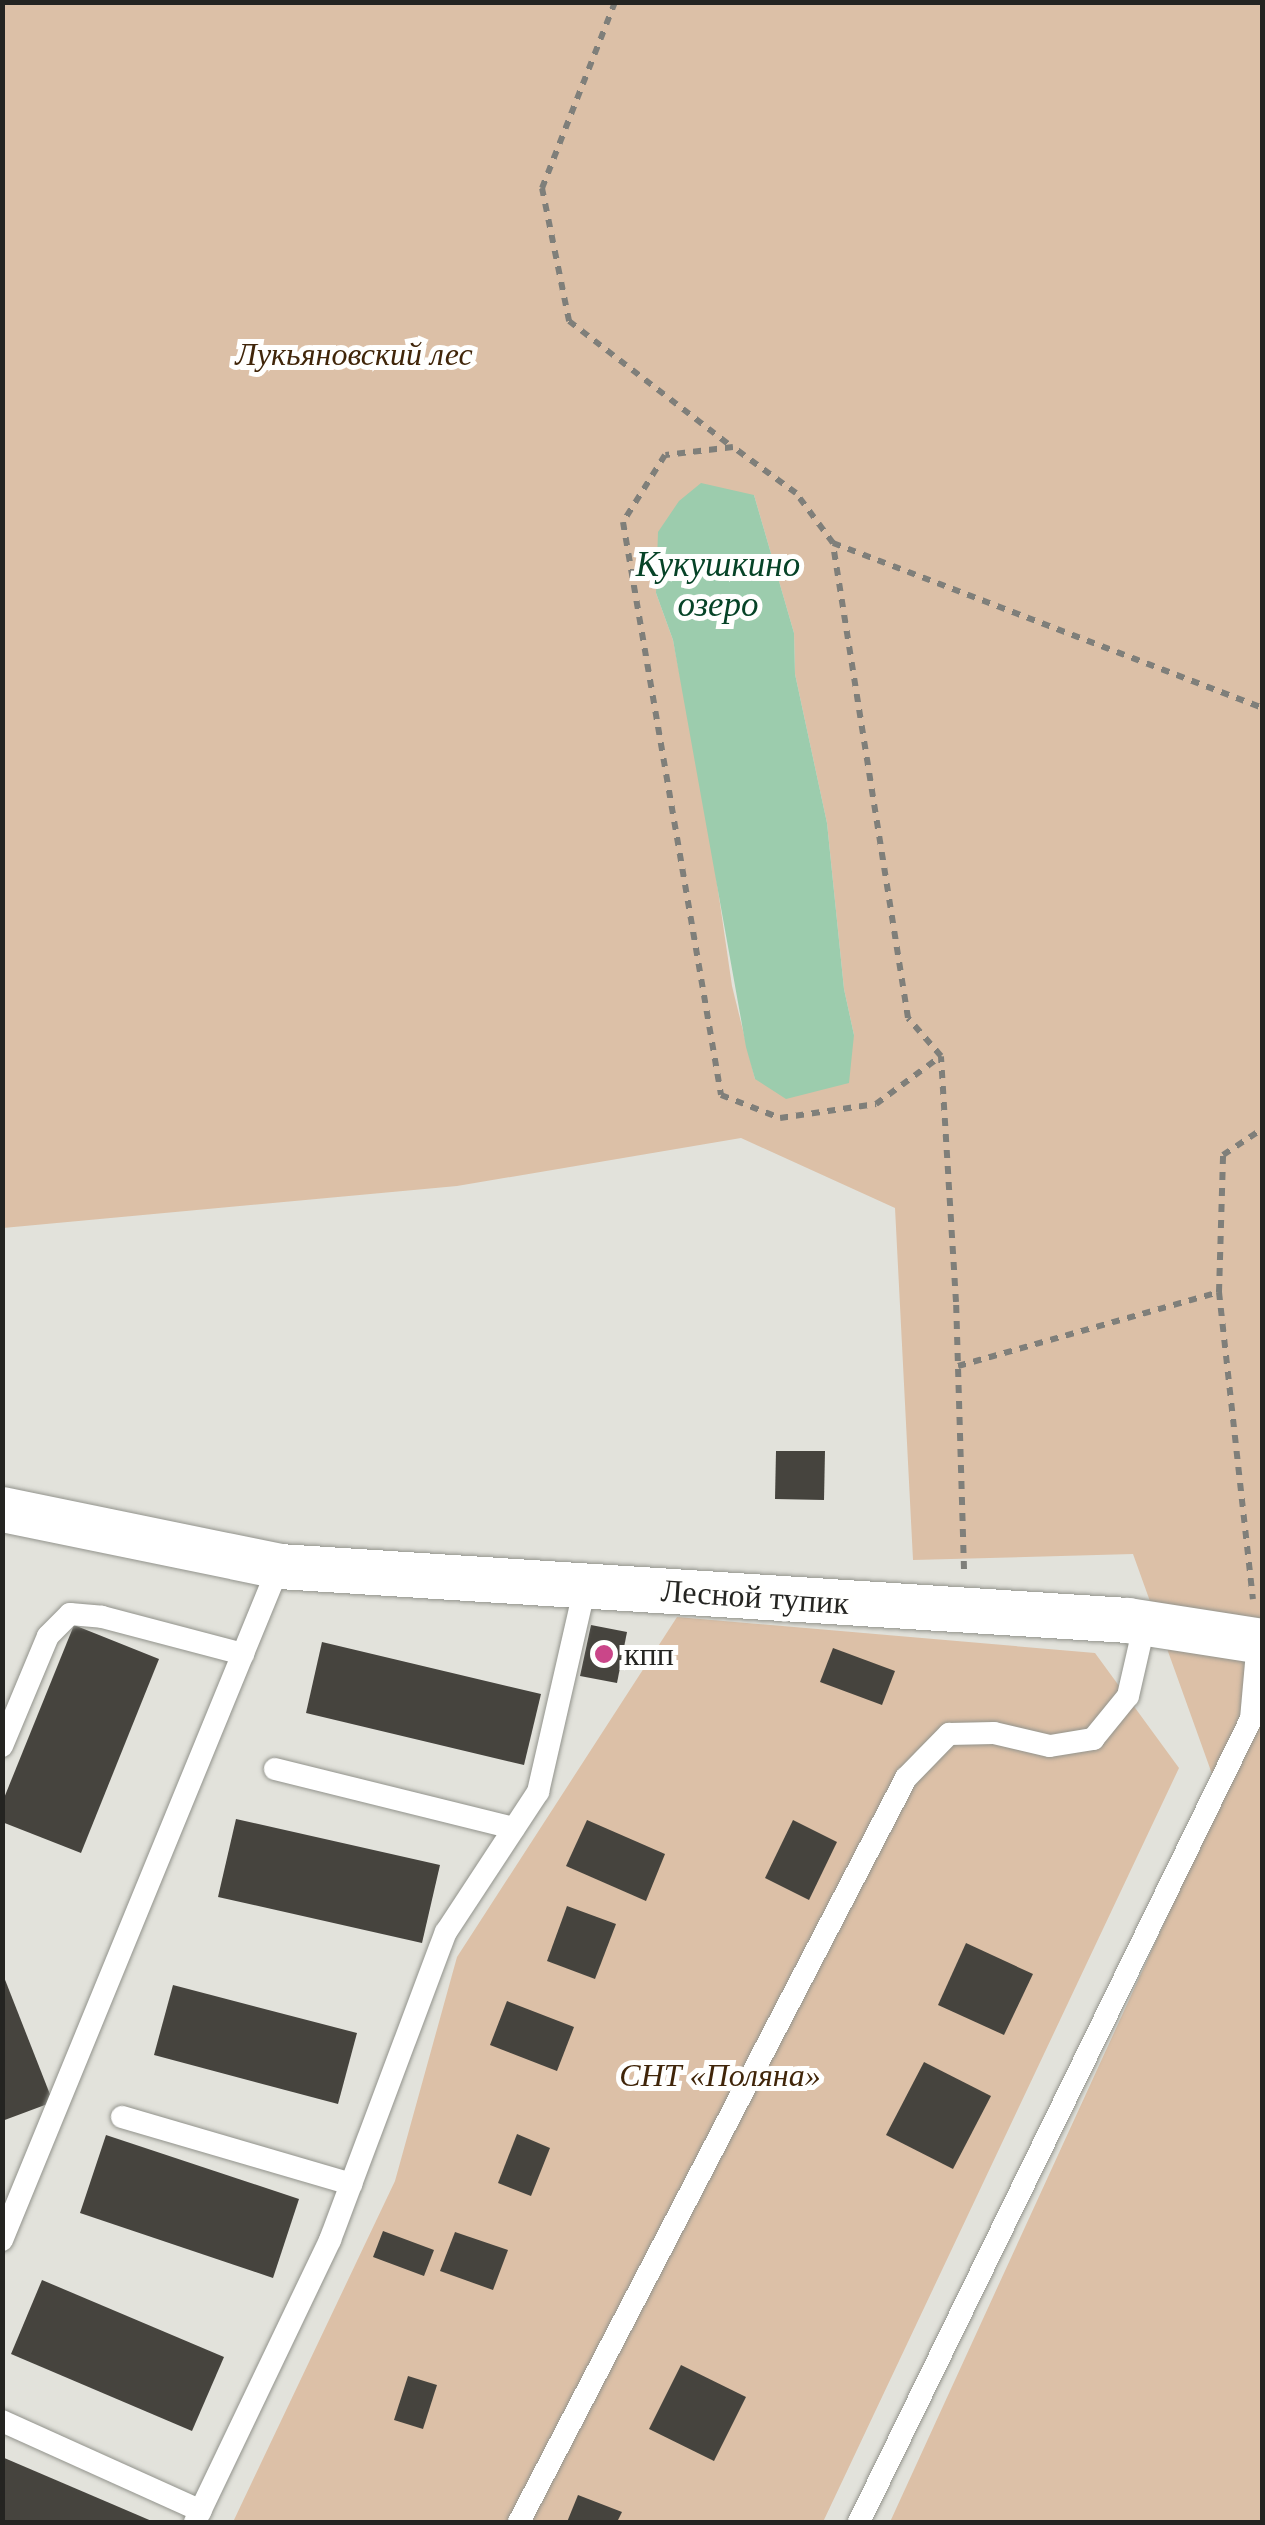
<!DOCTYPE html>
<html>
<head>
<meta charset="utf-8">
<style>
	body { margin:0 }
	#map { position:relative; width:1265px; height:2525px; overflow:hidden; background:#e2e2db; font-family:Georgia,serif }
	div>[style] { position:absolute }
	.green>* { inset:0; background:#dcc0a7 }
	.water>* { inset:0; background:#9cccad }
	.building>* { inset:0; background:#46443e }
	.path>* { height:6px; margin-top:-3px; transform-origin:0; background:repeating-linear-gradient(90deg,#7f7f7a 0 8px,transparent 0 16px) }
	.roads { filter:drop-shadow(0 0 2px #92938c) drop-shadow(0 0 2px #92938c) }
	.lane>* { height:22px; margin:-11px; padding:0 11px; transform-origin:11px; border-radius:11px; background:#fff }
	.street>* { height:45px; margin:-22.5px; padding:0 22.5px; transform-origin:22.5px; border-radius:22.5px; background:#fff }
	.dots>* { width:28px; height:28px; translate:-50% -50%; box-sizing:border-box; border:5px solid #fffffe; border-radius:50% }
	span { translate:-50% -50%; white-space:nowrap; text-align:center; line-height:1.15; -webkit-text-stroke:10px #fffffe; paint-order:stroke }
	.park-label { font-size:32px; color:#402509; font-style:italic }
	.street-label { font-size:32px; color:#242421 }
	.poi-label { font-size:32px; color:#242421 }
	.left { translate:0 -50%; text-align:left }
	.water-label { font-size:35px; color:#064327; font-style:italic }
	.frame { position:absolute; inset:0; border:5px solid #242421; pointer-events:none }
</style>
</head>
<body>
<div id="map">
	<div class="green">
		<div style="clip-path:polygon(evenodd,3px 3px,1262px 3px,1262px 2522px,890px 2522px,1221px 1799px,1133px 1554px,913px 1560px,895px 1208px,741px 1138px,457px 1186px,3px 1228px,3px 3px,754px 495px,794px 633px,795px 674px,827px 823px,844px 989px,854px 1035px,755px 1079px,732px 986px,706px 808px,673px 640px,656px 593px,754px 495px)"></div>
		<div style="clip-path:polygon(677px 1617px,1095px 1653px,1179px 1768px,823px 2522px,233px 2522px,395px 2181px,457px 1957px)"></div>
	</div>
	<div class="water">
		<div style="clip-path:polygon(701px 483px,754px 495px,794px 633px,795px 674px,827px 823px,844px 989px,854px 1035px,849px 1083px,786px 1099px,755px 1079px,746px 1047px,673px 640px,656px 593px,658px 532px,679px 501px)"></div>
	</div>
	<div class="building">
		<div style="clip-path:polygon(776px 1451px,825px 1451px,824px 1500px,775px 1499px)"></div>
		<div style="clip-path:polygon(74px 1625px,159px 1659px,81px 1853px,2px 1822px,2px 1803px)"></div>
		<div style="clip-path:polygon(591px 1625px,627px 1632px,617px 1683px,580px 1676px)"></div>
		<div style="clip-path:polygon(322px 1642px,541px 1694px,524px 1765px,306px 1713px)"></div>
		<div style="clip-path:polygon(833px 1648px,895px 1671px,882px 1705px,820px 1682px)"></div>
		<div style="clip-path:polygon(236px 1819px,440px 1865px,422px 1943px,218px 1897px)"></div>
		<div style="clip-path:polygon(587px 1820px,665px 1854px,646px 1901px,566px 1866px)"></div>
		<div style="clip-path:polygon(793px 1820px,837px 1842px,809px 1900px,765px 1878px)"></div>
		<div style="clip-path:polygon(567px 1906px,616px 1924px,595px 1979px,547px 1961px)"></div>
		<div style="clip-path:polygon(966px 1943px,1033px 1974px,1004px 2035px,938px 2005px)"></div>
		<div style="clip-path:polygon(2px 1972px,53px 2102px,2px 2121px)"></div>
		<div style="clip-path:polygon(173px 1985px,357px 2033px,338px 2104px,154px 2055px)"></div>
		<div style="clip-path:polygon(507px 2001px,574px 2027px,557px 2071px,490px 2045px)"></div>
		<div style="clip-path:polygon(924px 2062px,991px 2096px,953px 2169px,886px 2135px)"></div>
		<div style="clip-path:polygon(517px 2134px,550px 2148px,531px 2196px,498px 2183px)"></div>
		<div style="clip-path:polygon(106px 2135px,299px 2199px,273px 2278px,80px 2213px)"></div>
		<div style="clip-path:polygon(383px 2231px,434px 2250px,424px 2276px,373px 2257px)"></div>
		<div style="clip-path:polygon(455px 2232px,508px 2250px,493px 2290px,440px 2271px)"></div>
		<div style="clip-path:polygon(42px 2280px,224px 2357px,192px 2431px,11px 2354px)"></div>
		<div style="clip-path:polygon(681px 2365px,746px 2397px,714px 2461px,649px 2429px)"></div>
		<div style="clip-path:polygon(408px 2376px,437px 2385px,423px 2429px,394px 2420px)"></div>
		<div style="clip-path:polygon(2px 2457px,154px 2522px,2px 2522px)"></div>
		<div style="clip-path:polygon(578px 2495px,622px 2512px,617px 2522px,567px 2522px)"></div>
	</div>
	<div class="path">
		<div style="left:615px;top:2px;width:200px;rotate:111.4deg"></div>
		<div style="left:542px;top:188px;width:136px;rotate:78.5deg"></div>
		<div style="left:569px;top:321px;width:206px;rotate:37.7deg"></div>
		<div style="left:833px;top:543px;width:62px;rotate:-126.5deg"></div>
		<div style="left:796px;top:493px;width:78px;rotate:-143.9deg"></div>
		<div style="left:733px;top:447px;width:68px;rotate:173.3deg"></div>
		<div style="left:665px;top:455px;width:79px;rotate:122.1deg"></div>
		<div style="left:623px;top:522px;width:581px;rotate:80.29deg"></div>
		<div style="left:721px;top:1095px;width:63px;rotate:21.3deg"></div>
		<div style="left:780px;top:1118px;width:97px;rotate:-8.3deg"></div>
		<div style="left:876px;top:1104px;width:81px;rotate:-36.4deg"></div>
		<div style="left:1219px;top:1292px;width:309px;rotate:83.7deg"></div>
		<div style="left:958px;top:1366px;width:271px;rotate:-15.8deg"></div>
		<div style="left:1219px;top:1292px;width:137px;rotate:-88.3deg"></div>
		<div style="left:1223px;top:1155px;width:47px;rotate:-33.7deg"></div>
		<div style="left:964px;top:1569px;width:267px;rotate:-91.7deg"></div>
		<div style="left:956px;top:1302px;width:246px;rotate:-93.5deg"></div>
		<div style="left:941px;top:1056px;width:50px;rotate:-131deg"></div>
		<div style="left:908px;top:1018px;width:481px;rotate:-99deg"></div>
		<div style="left:833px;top:543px;width:460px;rotate:21deg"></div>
	</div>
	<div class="roads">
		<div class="lane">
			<div style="left:2px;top:1746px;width:119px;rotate:-67.3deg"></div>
			<div style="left:48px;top:1636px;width:31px;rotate:-45deg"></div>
			<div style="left:70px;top:1614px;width:32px;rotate:5deg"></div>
			<div style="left:102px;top:1617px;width:146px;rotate:14.7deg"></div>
			<div style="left:275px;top:1769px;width:246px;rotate:13.9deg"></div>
			<div style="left:122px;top:2117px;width:239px;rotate:16.3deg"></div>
			<div style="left:2px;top:2240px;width:729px;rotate:-67.66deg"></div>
			<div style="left:2px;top:2421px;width:218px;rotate:24.3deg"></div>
			<div style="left:195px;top:2522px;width:313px;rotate:-64.4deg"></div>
			<div style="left:330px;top:2240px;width:329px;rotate:-69.4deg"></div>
			<div style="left:446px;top:1932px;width:168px;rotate:-56.7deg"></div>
			<div style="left:538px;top:1792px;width:211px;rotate:-77.1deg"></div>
			<div style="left:519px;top:2522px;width:839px;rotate:-62.52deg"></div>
			<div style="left:906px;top:1778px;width:62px;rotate:-45.7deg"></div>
			<div style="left:949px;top:1734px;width:45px;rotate:-1.3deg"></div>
			<div style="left:994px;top:1733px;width:57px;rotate:13.1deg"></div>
			<div style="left:1050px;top:1746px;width:44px;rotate:-9.2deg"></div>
			<div style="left:1093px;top:1739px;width:55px;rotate:-50.9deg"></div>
			<div style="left:1128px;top:1696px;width:76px;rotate:-77.1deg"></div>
			<div style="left:859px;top:2522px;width:894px;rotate:-63.98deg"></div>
			<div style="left:1251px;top:1719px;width:79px;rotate:-84.9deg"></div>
		</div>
		<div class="street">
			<div style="left:2px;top:1509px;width:283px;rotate:11.6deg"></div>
			<div style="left:279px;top:1566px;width:850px;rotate:3.64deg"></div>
			<div style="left:1127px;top:1620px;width:137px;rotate:8.8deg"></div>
		</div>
	</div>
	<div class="dots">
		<div style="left:604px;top:1654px;background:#ca4689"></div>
	</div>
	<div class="park-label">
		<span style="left:354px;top:354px">Лукьяновский лес</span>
		<span style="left:720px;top:2075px">СНТ «Поляна»</span>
	</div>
	<div class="street-label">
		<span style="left:755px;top:1597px;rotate:4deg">Лесной тупик</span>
	</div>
	<div class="poi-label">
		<span class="left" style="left:624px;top:1654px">кпп</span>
	</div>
	<div class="water-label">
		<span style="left:718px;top:585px">Кукушкино<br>озеро</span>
	</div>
	<div class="frame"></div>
</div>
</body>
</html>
